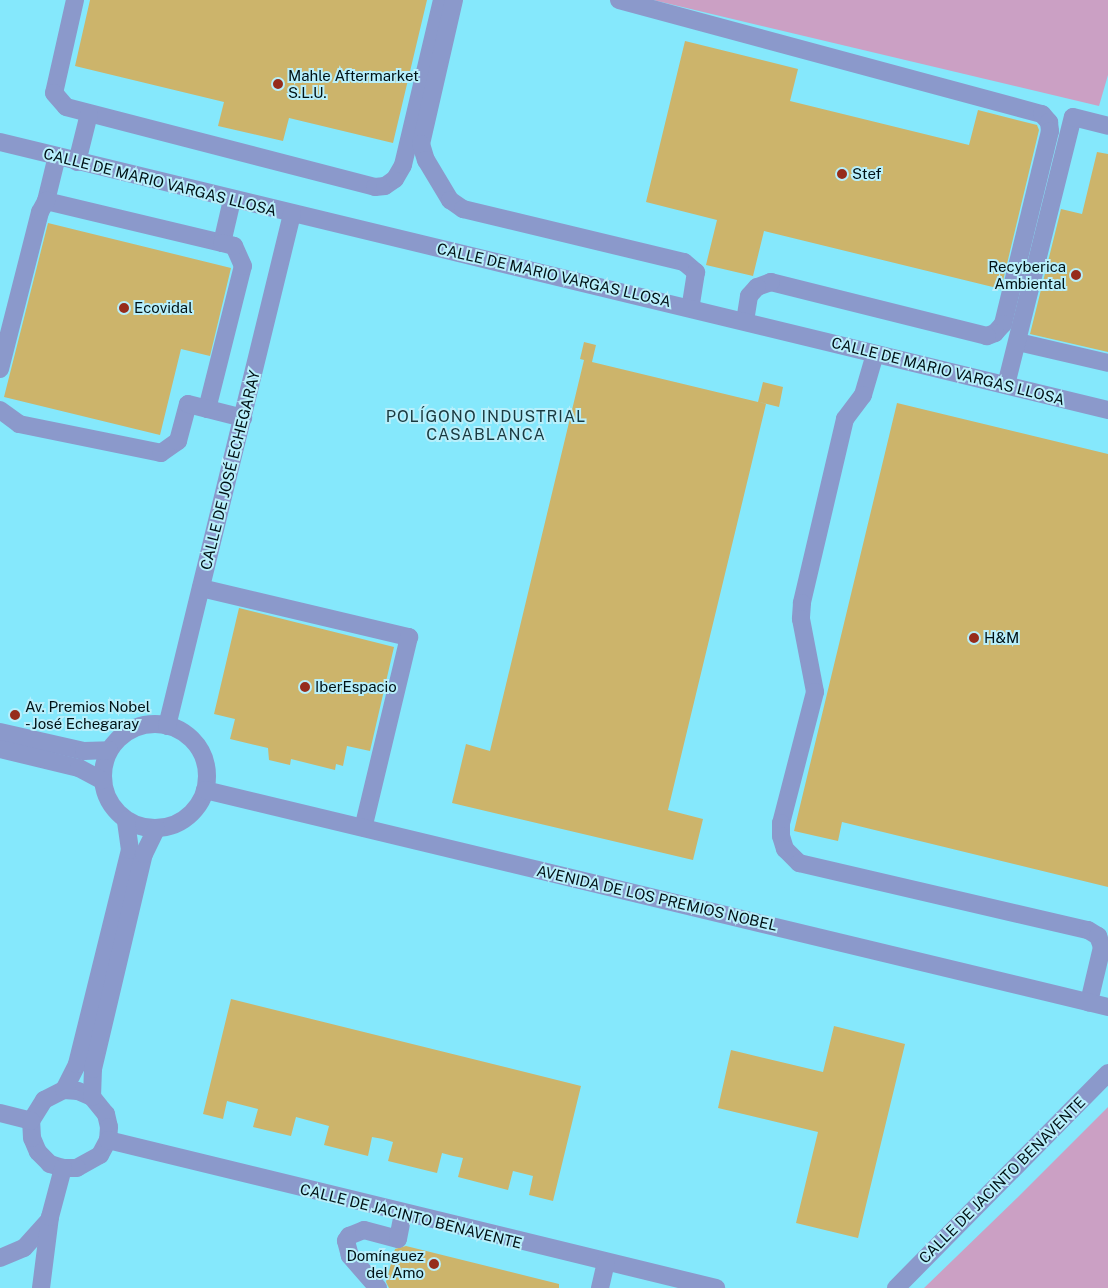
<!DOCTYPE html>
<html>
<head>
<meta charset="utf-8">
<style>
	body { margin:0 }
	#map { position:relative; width:1108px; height:1288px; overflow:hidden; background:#85e8fc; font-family:"Public Sans",sans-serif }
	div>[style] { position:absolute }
	.green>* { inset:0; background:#cba0c4 }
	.building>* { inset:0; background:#ccb46b }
	.minor>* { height:18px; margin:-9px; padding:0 9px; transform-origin:9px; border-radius:9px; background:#8b99cb }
	.minor>.ring { margin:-9px; padding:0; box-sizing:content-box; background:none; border:18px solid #8b99cb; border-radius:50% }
	.dots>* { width:14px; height:14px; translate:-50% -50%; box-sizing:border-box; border:2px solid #b8effb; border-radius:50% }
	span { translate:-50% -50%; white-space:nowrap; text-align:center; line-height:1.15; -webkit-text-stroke:4px #b8effb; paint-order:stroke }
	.poi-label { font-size:15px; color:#001216 }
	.left { translate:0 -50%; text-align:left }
	.right { translate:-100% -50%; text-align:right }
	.street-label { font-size:15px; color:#001216 }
	.neighbourhood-label { font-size:16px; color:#19393f; letter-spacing:1px }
</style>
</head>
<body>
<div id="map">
	<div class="green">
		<div style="clip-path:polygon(653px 0,1108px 0,1108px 75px,1099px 106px)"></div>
		<div style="clip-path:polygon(1108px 1107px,1108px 1288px,924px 1288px,1020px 1195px)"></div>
	</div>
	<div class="building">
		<div style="clip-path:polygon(90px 0,427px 0,393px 143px,289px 118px,283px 141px,218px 126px,224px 102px,75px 66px)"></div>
		<div style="clip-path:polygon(685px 41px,798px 69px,790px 101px,969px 145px,978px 110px,1037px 125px,1039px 130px,1001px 289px,764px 231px,753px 276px,706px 265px,717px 220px,646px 202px)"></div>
		<div style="clip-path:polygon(1097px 152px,1108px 154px,1108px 352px,1030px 334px,1061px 209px,1082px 214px)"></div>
		<div style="clip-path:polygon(48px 223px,231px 268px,210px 356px,181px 349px,160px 435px,4px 397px)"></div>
		<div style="clip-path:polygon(584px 342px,596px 345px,592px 362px,758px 402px,763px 382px,783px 387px,779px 407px,759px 402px,766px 404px,668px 810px,703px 819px,693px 860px,452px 803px,466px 744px,490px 751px,584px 360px,580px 359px)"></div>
		<div style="clip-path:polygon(897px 403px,1108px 454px,1108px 887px,842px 822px,838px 841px,794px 831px)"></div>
		<div style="clip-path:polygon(239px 608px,394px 647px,370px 751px,347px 746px,343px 766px,336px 764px,335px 770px,291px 759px,290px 765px,269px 760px,268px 748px,230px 739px,235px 719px,214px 714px)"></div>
		<div style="clip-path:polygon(231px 999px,581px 1086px,553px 1201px,529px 1195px,533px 1176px,513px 1171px,508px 1190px,458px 1177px,463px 1158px,453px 1156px,442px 1153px,437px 1173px,388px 1161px,393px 1142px,383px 1139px,372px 1137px,368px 1156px,324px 1145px,329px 1126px,296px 1117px,291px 1136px,253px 1127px,258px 1109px,227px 1101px,223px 1119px,203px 1114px)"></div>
		<div style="clip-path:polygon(834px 1026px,905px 1044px,858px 1238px,796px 1223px,818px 1132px,718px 1108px,731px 1050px,823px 1072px)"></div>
		<div style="clip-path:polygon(406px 1246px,559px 1284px,559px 1288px,389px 1288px,386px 1282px,395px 1249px)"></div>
	</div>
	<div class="minor">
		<div style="left:75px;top:0;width:95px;rotate:102.7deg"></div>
		<div style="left:54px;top:93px;width:18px;rotate:49deg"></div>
		<div style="left:66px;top:107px;width:319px;rotate:14.5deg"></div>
		<div style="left:375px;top:187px;width:10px;rotate:-6deg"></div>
		<div style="left:385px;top:186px;width:12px;rotate:-35deg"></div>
		<div style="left:395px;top:179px;width:16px;rotate:-60deg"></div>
		<div style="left:403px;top:165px;width:170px;rotate:-76.7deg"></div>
		<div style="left:454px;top:0;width:148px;rotate:102.9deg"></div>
		<div style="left:421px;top:144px;width:17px;rotate:73deg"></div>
		<div style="left:426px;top:160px;width:47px;rotate:59deg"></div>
		<div style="left:450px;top:200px;width:16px;rotate:35deg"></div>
		<div style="left:463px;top:209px;width:227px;rotate:13.5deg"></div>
		<div style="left:684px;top:262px;width:16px;rotate:40deg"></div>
		<div style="left:696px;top:272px;width:36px;rotate:99deg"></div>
		<div style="left:619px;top:0;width:438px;rotate:15.1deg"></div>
		<div style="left:1042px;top:114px;width:11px;rotate:49deg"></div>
		<div style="left:1049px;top:122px;width:9px;rotate:84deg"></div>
		<div style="left:1050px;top:131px;width:199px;rotate:103.7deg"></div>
		<div style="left:1003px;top:324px;width:12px;rotate:132deg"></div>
		<div style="left:995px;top:333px;width:9px;rotate:159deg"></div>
		<div style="left:987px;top:336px;width:223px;rotate:-166deg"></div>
		<div style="left:771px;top:282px;width:15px;rotate:160deg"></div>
		<div style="left:757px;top:287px;width:12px;rotate:132deg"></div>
		<div style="left:749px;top:296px;width:25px;rotate:99deg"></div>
		<div style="left:0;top:142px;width:1140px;rotate:13.6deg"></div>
		<div style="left:57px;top:156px;width:46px;rotate:103.7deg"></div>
		<div style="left:46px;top:201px;width:181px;rotate:13.4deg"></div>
		<div style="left:222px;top:243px;width:44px;rotate:-76.9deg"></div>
		<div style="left:77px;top:162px;width:49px;rotate:-76deg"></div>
		<div style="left:1018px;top:342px;width:92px;rotate:13.1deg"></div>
		<div style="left:875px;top:354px;width:43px;rotate:106.3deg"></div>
		<div style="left:863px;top:395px;width:30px;rotate:127deg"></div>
		<div style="left:845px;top:419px;width:189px;rotate:103.2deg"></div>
		<div style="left:802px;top:603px;width:16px;rotate:94deg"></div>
		<div style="left:801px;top:619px;width:74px;rotate:79.1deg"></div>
		<div style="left:815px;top:692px;width:135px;rotate:104.5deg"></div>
		<div style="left:781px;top:823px;width:13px;rotate:90deg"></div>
		<div style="left:781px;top:836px;width:14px;rotate:73deg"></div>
		<div style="left:785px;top:849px;width:20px;rotate:45deg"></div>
		<div style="left:799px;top:863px;width:297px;rotate:13.1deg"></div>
		<div style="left:1088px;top:930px;width:12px;rotate:31deg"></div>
		<div style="left:1098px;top:936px;width:12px;rotate:70deg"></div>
		<div style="left:1102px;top:947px;width:57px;rotate:103.3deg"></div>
		<div style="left:0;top:369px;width:162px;rotate:-75.7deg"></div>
		<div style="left:40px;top:212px;width:13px;rotate:-61deg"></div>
		<div style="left:1006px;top:385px;width:276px;rotate:-76deg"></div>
		<div style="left:1073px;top:117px;width:36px;rotate:14deg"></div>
		<div style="left:207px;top:409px;width:147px;rotate:-75.9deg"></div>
		<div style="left:243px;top:266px;width:22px;rotate:-114deg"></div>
		<div style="left:234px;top:246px;width:12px;rotate:-166deg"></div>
		<div style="left:0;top:410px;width:24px;rotate:36deg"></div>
		<div style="left:19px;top:424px;width:145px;rotate:11.5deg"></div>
		<div style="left:161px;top:453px;width:21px;rotate:-35deg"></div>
		<div style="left:178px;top:441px;width:38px;rotate:-75deg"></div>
		<div style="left:188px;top:404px;width:57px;rotate:14.3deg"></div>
		<div style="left:201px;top:588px;width:214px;rotate:13.3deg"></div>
		<div style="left:409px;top:637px;width:196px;rotate:103.5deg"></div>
		<div class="ring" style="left:103px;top:724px;width:86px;height:86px"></div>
		<div style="left:167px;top:726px;width:527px;rotate:-76.28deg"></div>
		<div style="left:0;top:732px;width:86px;rotate:12.7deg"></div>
		<div style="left:84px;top:751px;width:25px;rotate:-2deg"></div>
		<div style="left:0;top:749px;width:81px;rotate:13.5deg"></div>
		<div style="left:79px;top:768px;width:26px;rotate:28deg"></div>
		<div style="left:205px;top:790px;width:929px;rotate:13.51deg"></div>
		<div style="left:64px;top:1090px;width:14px;rotate:4deg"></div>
		<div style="left:78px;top:1091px;width:15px;rotate:23deg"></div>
		<div style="left:92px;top:1097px;width:22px;rotate:51deg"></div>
		<div style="left:106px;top:1114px;width:13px;rotate:77deg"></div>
		<div style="left:109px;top:1127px;width:13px;rotate:94deg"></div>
		<div style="left:108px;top:1140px;width:17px;rotate:118deg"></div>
		<div style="left:100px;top:1155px;width:26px;rotate:151deg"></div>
		<div style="left:77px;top:1168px;width:14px;rotate:180deg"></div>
		<div style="left:63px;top:1168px;width:14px;rotate:-163deg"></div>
		<div style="left:50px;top:1164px;width:17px;rotate:-135deg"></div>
		<div style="left:38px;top:1152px;width:15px;rotate:-113deg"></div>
		<div style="left:32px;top:1138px;width:17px;rotate:-93deg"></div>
		<div style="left:31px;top:1121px;width:25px;rotate:-58deg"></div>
		<div style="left:44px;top:1100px;width:22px;rotate:-27deg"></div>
		<div style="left:64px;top:1090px;width:29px;rotate:-63deg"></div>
		<div style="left:77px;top:1064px;width:220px;rotate:-76.1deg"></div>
		<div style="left:130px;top:850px;width:30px;rotate:-98deg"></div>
		<div style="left:92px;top:1097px;width:28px;rotate:-88deg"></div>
		<div style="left:93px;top:1069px;width:221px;rotate:-76.7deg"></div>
		<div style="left:144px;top:854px;width:28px;rotate:-64deg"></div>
		<div style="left:0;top:1113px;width:32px;rotate:14deg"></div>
		<div style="left:108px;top:1140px;width:626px;rotate:13.68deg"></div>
		<div style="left:0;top:1258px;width:26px;rotate:-23deg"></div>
		<div style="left:24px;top:1248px;width:38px;rotate:-48deg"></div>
		<div style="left:41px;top:1288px;width:72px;rotate:-82.8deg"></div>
		<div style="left:50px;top:1217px;width:51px;rotate:-75.1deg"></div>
		<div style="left:378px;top:1288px;width:43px;rotate:-131.2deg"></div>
		<div style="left:350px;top:1256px;width:16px;rotate:-105deg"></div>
		<div style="left:346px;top:1241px;width:6px;rotate:-59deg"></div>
		<div style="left:349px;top:1236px;width:16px;rotate:-22deg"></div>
		<div style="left:364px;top:1230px;width:35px;rotate:15deg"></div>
		<div style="left:398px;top:1239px;width:26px;rotate:-79deg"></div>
		<div style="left:600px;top:1288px;width:26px;rotate:-77deg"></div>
		<div style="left:896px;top:1288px;width:302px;rotate:-45.4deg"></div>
	</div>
	<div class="dots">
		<div style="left:278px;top:84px;background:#962c1b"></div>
		<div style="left:842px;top:174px;background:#962c1b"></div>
		<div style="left:1076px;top:275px;background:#962c1b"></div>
		<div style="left:124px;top:308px;background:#962c1b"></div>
		<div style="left:974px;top:638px;background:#962c1b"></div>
		<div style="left:305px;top:687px;background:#962c1b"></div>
		<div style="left:15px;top:715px;background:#962c1b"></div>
		<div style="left:434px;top:1264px;background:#962c1b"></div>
	</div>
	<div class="poi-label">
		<span class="left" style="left:288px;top:84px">Mahle Aftermarket<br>S.L.U.</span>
		<span class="left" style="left:852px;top:174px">Stef</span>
		<span class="right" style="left:1066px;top:275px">Recyberica<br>Ambiental</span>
		<span class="left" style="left:134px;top:308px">Ecovidal</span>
		<span class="left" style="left:984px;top:638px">H&amp;M</span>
		<span class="left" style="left:315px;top:687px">IberEspacio</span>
		<span class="left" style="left:25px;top:715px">Av. Premios Nobel<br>- José Echegaray</span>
		<span class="right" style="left:424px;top:1264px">Domínguez<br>del Amo</span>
	</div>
	<div class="street-label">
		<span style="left:160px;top:182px;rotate:14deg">CALLE DE MARIO VARGAS LLOSA</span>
		<span style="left:554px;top:275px;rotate:13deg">CALLE DE MARIO VARGAS LLOSA</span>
		<span style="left:948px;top:371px;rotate:14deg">CALLE DE MARIO VARGAS LLOSA</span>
		<span style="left:230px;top:470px;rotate:-76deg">CALLE DE JOSÉ ECHEGARAY</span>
		<span style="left:657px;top:898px;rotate:13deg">AVENIDA DE LOS PREMIOS NOBEL</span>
		<span style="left:1002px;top:1180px;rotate:-45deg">CALLE DE JACINTO BENAVENTE</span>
		<span style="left:411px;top:1216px;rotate:14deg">CALLE DE JACINTO BENAVENTE</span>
	</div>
	<div class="neighbourhood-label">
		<span style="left:486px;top:426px">POLÍGONO INDUSTRIAL<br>CASABLANCA</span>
	</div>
</div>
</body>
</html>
